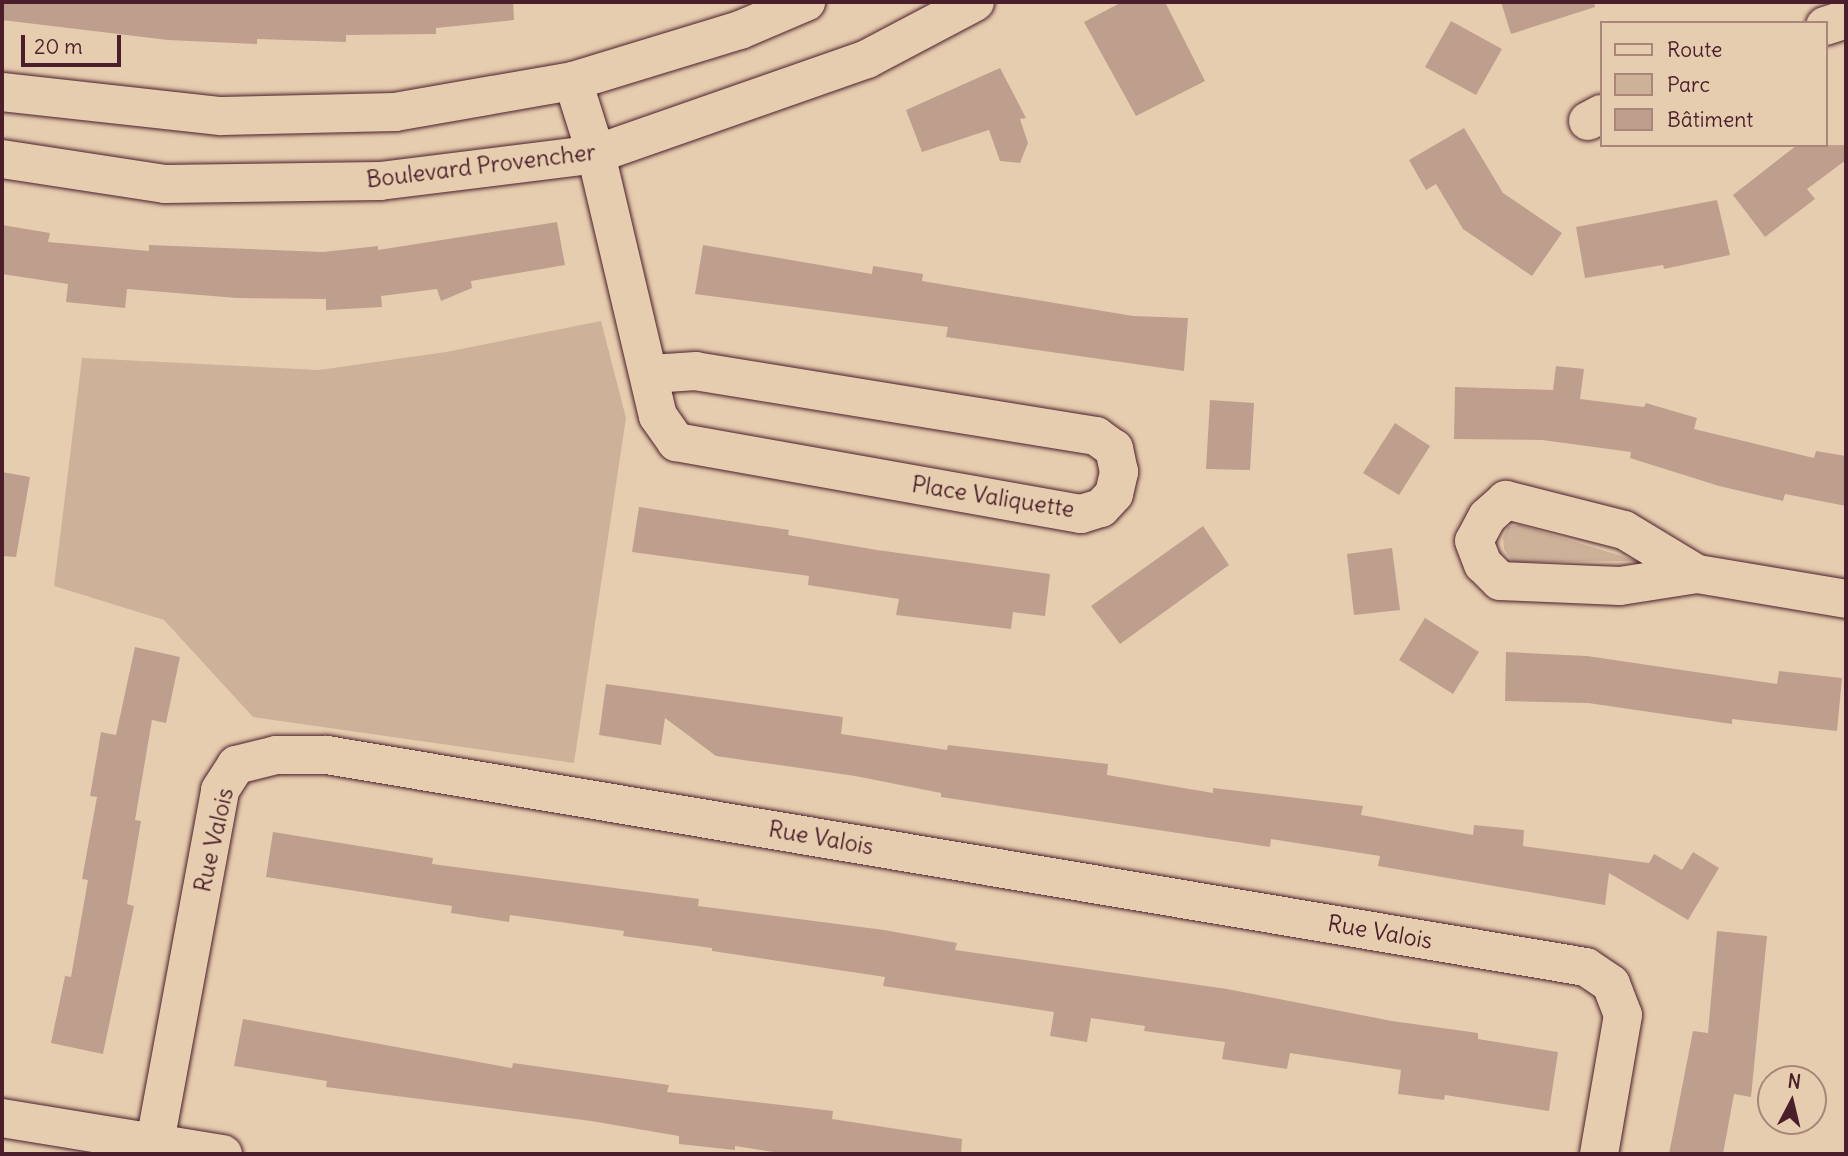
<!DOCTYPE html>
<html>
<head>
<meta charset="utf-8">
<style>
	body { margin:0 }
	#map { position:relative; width:1848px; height:1156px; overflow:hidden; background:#e7cdaf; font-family:Delius,sans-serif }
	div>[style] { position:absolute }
	.green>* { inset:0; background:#ceb199 }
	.building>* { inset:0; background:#be9f8d }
	.roads { filter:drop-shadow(0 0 2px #4a1f2b) drop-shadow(0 0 2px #4a1f2b) }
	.street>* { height:38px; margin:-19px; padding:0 19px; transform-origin:19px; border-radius:19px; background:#e7cdaf }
	.secondary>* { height:38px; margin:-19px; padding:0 19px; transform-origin:19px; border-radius:19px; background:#e7cdaf }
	span { translate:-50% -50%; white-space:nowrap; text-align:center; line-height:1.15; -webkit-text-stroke:5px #e7cdaf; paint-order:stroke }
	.street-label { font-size:23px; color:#4a1f2b }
	.frame { position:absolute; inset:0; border:4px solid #4a1f2b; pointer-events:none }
	.legend { position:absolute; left:1600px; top:21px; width:228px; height:126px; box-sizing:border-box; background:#e7cdaf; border:2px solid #a8877a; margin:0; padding:9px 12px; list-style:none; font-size:21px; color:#4a1f2b }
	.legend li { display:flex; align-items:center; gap:14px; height:35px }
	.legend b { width:35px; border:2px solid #a8877a }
	.north { position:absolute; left:1757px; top:1065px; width:70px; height:70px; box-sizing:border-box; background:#e7cdaf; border:2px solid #a8877a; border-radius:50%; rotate:7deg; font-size:19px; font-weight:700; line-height:28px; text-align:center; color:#4a1f2b }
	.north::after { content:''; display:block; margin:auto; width:24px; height:32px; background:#4a1f2b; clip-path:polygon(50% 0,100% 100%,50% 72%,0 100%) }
	.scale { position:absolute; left:21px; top:35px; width:100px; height:32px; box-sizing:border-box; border:4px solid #4a1f2b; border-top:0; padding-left:9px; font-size:21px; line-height:24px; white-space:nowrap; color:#4a1f2b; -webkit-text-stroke:5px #e7cdaf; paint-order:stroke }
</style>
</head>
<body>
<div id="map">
	<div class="green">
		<div style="clip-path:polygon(601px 321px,626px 418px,574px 763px,253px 717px,164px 620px,54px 586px,82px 358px,319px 370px,446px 352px)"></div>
		<div style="clip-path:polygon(1519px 525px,1638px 561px,1513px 562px,1504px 549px,1503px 538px,1508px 527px)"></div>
	</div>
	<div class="building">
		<div style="clip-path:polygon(2px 2px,513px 2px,514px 20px,436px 28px,436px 34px,346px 35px,346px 42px,257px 39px,257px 44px,168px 40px,2px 20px)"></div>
		<div style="clip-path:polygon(1122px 2px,1165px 2px,1205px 81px,1136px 116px,1084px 22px)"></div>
		<div style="clip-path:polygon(1501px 2px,1594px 2px,1595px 7px,1511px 34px)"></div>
		<div style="clip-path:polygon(1451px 21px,1502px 49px,1476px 95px,1425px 67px)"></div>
		<div style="clip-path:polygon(1000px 68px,1026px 118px,1020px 119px,1028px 143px,1020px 163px,1000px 161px,989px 130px,922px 152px,906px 110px)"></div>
		<div style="clip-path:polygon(1464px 128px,1503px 193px,1562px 233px,1532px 276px,1463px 229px,1436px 184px,1426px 190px,1409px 160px)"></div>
		<div style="clip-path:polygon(1797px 145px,1846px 145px,1846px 160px,1807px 189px,1815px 199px,1765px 237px,1733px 195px)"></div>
		<div style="clip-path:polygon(1717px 200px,1730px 255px,1664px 269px,1663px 265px,1585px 278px,1576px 227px)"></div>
		<div style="clip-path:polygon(557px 222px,565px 265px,471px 281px,472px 288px,441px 301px,437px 289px,381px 296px,382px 307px,326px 310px,326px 299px,237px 298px,127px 289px,125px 308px,66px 302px,68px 284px,2px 274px,2px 225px,50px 233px,48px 242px,149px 251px,149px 245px,323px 252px,378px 246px,378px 250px)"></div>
		<div style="clip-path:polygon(703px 245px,872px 274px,873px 266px,923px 274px,922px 281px,1133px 316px,1188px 318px,1184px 371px,946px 337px,948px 327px,695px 294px)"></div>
		<div style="clip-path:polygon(1556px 366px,1584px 369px,1580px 399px,1644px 407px,1646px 403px,1697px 418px,1694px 429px,1814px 458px,1816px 451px,1846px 456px,1846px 506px,1785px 494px,1783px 501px,1719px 486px,1630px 458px,1631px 452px,1542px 440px,1454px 439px,1455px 387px,1553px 390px)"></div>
		<div style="clip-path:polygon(1210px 400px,1254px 403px,1250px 470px,1206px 469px)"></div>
		<div style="clip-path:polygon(1395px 423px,1430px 446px,1399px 495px,1363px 473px)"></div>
		<div style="clip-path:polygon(2px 472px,30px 477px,16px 557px,2px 556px)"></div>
		<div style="clip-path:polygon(639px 507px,789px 530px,788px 535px,877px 550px,1050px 574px,1045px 616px,1013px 612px,1011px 629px,896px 615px,899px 599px,808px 585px,809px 576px,632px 552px)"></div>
		<div style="clip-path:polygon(1203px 526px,1229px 565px,1120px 644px,1091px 606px)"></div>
		<div style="clip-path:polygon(1392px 548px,1400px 610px,1354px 615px,1347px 554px)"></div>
		<div style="clip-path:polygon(1425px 618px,1479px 652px,1453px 694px,1399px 660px)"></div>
		<div style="clip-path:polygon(135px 647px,180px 657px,166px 723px,152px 720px,135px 820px,141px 821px,127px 904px,134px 906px,103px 1054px,51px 1043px,65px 976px,71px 977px,88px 880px,82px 879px,97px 797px,90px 796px,101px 732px,116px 735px)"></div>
		<div style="clip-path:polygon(1506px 652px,1587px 656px,1777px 684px,1779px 671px,1842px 678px,1837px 731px,1732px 719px,1732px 724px,1588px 703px,1505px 701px)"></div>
		<div style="clip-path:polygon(606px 684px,843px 717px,841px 734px,947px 750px,948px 745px,1108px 764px,1107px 775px,1213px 793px,1213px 788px,1363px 806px,1361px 815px,1473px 835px,1474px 825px,1524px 830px,1523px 846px,1649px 863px,1654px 854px,1682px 870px,1693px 852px,1719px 868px,1688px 920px,1609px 873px,1605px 905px,1378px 866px,1380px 856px,1271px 839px,1270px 847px,941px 797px,941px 793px,855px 776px,716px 756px,665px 718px,661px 745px,599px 735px)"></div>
		<div style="clip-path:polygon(273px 832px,433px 858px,432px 864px,699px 899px,698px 906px,884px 930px,957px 943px,955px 950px,1227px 989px,1392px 1021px,1478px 1033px,1478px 1039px,1558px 1052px,1549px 1111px,1445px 1095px,1444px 1100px,1398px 1094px,1401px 1070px,1290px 1053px,1287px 1069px,1222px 1059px,1225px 1042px,1144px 1031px,1145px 1026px,1091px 1018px,1087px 1042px,1050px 1036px,1054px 1012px,883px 986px,885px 977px,712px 951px,712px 948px,623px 936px,624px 931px,510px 915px,509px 922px,451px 913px,452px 906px,266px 877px)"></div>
		<div style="clip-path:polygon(1717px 931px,1767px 936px,1751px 1097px,1734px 1094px,1723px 1154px,1669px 1154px,1693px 1031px,1708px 1033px)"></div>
		<div style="clip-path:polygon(243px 1019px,512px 1068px,513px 1063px,669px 1085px,667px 1092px,833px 1111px,832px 1119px,962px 1139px,961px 1154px,786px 1154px,735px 1146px,735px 1150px,679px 1144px,679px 1136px,591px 1121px,326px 1087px,327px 1081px,234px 1066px)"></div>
	</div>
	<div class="roads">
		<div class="street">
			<div style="left:1825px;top:26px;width:22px;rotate:-18deg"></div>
			<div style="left:573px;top:81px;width:77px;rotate:72.5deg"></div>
			<div style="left:596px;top:154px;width:269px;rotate:76.7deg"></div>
			<div style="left:658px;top:416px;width:32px;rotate:55deg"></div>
			<div style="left:676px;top:442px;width:411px;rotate:10.1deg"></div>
			<div style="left:1081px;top:514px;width:21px;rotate:-17deg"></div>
			<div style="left:1101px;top:508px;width:19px;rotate:-47deg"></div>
			<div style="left:1114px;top:494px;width:23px;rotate:-77deg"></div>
			<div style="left:1119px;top:472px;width:24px;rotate:-102deg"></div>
			<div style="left:1114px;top:449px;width:22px;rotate:-144deg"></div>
			<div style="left:1096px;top:436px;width:405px;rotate:-170.8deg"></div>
			<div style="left:696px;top:371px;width:45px;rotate:176.2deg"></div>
			<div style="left:1588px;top:121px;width:15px;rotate:-28deg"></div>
			<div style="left:1697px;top:574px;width:85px;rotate:-148.9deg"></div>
			<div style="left:1624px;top:530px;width:122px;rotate:-165.7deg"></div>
			<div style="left:1506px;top:500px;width:25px;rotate:138deg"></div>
			<div style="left:1487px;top:517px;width:27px;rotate:118deg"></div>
			<div style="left:1474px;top:541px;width:25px;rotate:69deg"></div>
			<div style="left:1483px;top:564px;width:24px;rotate:45deg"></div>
			<div style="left:1500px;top:581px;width:120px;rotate:2.4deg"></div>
			<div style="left:1620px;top:586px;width:78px;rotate:-8.9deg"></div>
			<div style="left:1697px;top:574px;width:151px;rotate:9.5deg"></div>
			<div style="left:2px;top:1118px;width:224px;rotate:9.3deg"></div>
			<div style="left:155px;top:1142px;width:358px;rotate:-79.5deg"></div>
			<div style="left:220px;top:790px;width:30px;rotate:-57deg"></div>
			<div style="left:236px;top:765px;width:41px;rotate:-14deg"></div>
			<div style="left:276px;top:755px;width:51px"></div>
			<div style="left:327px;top:755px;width:1277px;rotate:9.56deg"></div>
			<div style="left:1586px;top:967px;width:30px;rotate:34deg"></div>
			<div style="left:1611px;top:984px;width:33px;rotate:69deg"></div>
			<div style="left:1623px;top:1015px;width:141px;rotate:99.8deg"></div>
		</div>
		<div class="secondary">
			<div style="left:2px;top:92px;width:220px;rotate:6.3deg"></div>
			<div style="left:221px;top:116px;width:174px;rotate:-1.3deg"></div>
			<div style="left:395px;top:112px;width:181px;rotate:-9.9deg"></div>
			<div style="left:573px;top:81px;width:175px;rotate:-17deg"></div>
			<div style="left:740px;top:30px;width:72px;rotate:-23deg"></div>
			<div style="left:2px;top:159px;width:165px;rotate:8.7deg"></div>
			<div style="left:165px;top:184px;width:215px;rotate:-0.8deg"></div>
			<div style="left:380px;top:181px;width:218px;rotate:-7.1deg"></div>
			<div style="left:596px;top:154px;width:287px;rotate:-19.3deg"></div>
			<div style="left:867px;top:59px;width:122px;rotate:-27.8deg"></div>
		</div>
	</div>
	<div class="street-label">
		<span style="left:481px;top:166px;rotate:-7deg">Boulevard Provencher</span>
		<span style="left:993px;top:497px;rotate:9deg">Place Valiquette</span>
		<span style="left:821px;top:838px;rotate:10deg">Rue Valois</span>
		<span style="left:214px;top:840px;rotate:-77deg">Rue Valois</span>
		<span style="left:1380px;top:932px;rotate:10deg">Rue Valois</span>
	</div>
	<div class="frame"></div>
	<ul class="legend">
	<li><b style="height:9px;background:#e7cdaf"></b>Route</li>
	<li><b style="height:19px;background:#ceb199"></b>Parc</li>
	<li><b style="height:19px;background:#be9f8d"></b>Bâtiment</li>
	</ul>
	<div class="north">N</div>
	<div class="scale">20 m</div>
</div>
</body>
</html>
